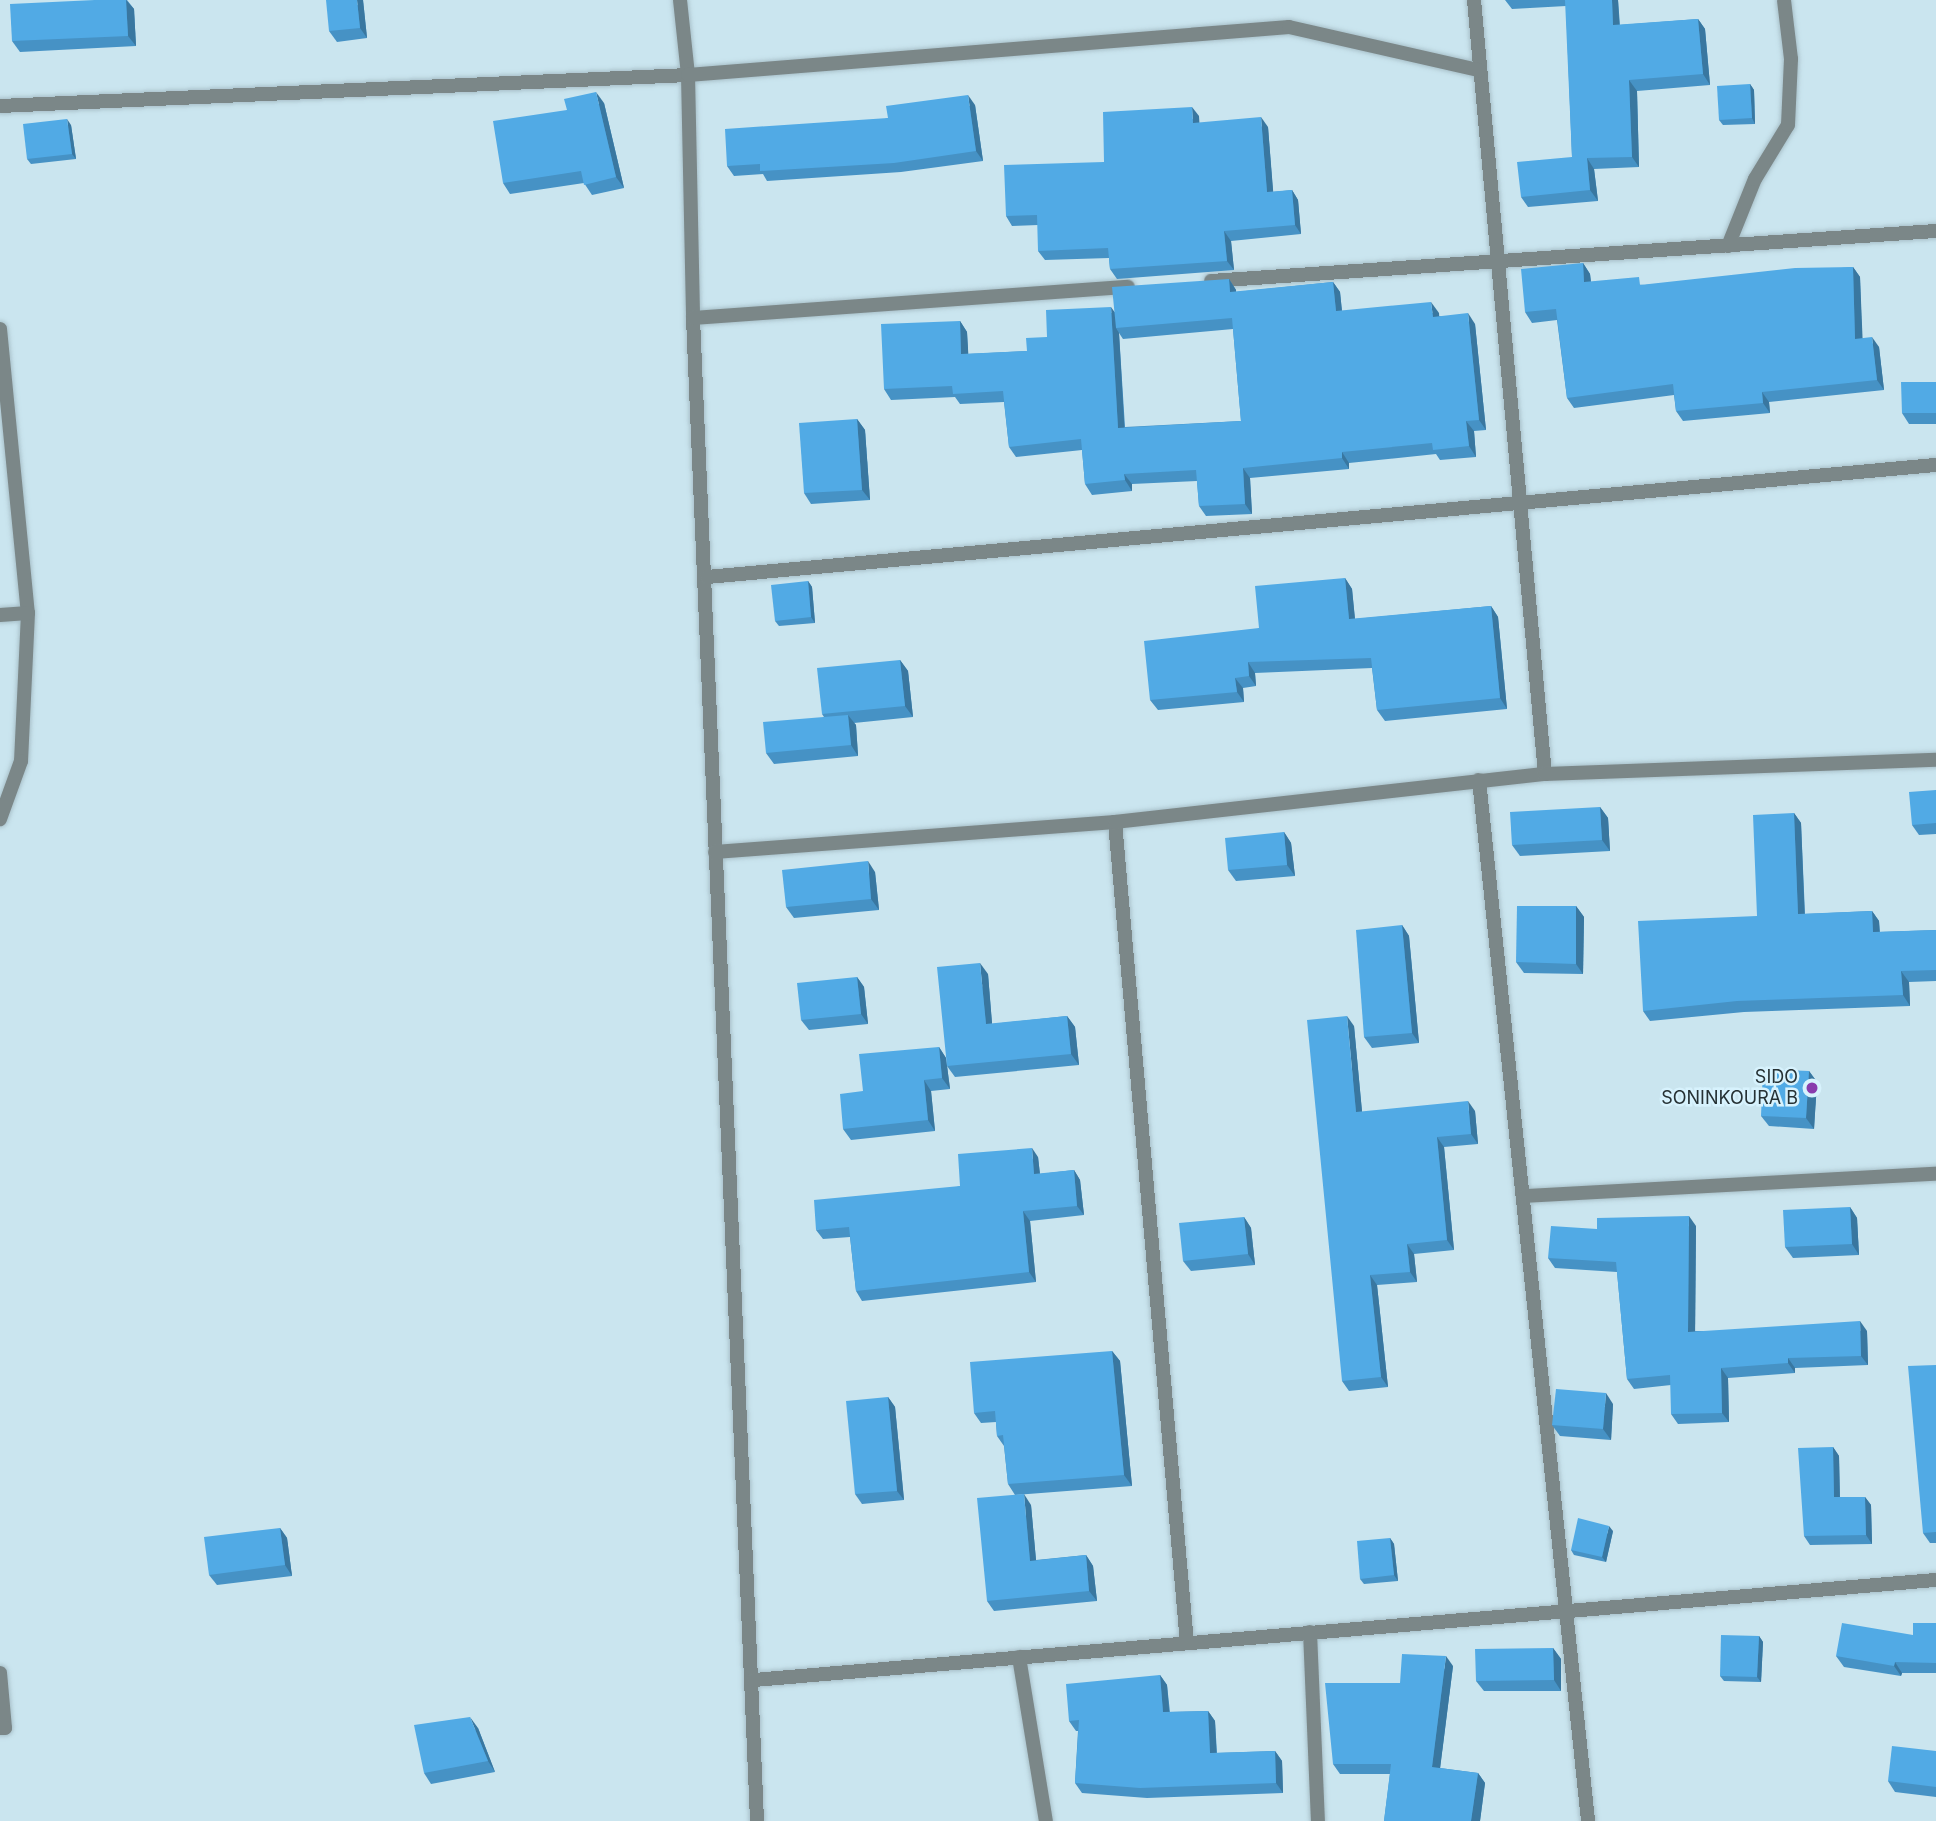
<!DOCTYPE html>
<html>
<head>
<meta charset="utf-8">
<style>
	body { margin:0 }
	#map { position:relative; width:1936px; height:1821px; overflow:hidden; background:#cae5ef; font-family:Inter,sans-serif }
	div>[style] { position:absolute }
	.roads { filter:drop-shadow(0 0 2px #a9c1ca) drop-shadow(0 0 2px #a9c1ca) }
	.minor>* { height:14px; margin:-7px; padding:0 7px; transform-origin:7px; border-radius:7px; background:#7b8788 }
	.wall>* { inset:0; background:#4692c5 }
	.shaded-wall>* { inset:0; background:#3977a0 }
	.building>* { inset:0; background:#51aae5 }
	.dots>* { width:19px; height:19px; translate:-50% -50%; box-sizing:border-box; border:4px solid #d7f2fd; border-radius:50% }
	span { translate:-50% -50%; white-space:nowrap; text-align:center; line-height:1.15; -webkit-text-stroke:5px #d7f2fd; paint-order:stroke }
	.poi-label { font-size:18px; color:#263134 }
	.right { translate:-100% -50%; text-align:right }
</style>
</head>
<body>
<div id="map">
	<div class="roads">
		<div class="minor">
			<div style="left:680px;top:0;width:75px;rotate:83.9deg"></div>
			<div style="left:688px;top:75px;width:243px;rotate:88.8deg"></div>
			<div style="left:693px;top:318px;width:1504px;rotate:87.56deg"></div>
			<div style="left:1474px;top:0;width:777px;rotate:84.76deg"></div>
			<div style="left:0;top:106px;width:689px;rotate:-2.58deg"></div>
			<div style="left:688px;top:75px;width:603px;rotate:-4.57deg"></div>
			<div style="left:1289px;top:27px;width:195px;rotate:12.8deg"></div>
			<div style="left:1728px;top:246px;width:72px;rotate:-68.1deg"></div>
			<div style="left:1755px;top:179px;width:63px;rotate:-58.6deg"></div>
			<div style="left:1788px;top:125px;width:66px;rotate:-87.4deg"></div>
			<div style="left:1791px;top:59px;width:59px;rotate:-96.8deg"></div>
			<div style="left:1211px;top:281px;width:727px;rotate:-3.95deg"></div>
			<div style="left:693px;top:318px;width:436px;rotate:-4.1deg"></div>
			<div style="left:0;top:329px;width:285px;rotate:84.4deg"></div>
			<div style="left:28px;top:613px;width:148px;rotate:92.7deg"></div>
			<div style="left:21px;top:761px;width:62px;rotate:109.9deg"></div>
			<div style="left:707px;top:577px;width:1234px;rotate:-5.21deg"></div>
			<div style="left:0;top:615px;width:28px;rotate:-4deg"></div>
			<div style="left:1479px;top:780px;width:1047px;rotate:84.02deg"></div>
			<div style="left:1115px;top:822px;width:824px;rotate:84.99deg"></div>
			<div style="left:715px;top:852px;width:401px;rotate:-4.3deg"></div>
			<div style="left:1115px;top:822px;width:433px;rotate:-6.4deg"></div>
			<div style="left:1545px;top:774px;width:391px;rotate:-2.1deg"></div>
			<div style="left:1525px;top:1196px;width:412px;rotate:-3.1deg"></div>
			<div style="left:1310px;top:1632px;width:189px;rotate:87.6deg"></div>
			<div style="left:1019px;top:1657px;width:166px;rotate:80.7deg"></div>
			<div style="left:0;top:1673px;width:55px;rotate:84.8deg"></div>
			<div style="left:5px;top:1728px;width:5px;rotate:180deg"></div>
			<div style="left:754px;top:1680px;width:1186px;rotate:-4.84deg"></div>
		</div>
	</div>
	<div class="wall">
		<div style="clip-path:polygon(95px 0,127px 0,134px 9px,136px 46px,20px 52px,12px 41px)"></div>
		<div style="clip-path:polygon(363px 0,367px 38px,337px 42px,329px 31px)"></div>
		<div style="clip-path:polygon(1505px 0,1618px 0,1620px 25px,1698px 19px,1705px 29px,1710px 85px,1637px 91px,1639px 167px,1594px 169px,1598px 201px,1528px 207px,1521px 197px,1572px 157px,1566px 6px,1512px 9px)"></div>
		<div style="clip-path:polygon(1750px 84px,1754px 90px,1755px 124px,1723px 125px,1719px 120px)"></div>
		<div style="clip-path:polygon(604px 103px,624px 188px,592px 195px,584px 183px,510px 194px,503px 183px,567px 110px)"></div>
		<div style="clip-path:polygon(975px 105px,983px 161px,901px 172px,767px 181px,763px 174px,734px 176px,727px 166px,888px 118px)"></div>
		<div style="clip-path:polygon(1199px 116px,1199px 123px,1268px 127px,1273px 192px,1292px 190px,1298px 200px,1301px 234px,1231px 241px,1234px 270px,1117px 279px,1110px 269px,1109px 258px,1045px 260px,1038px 251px,1038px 225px,1012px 226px,1006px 216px,1104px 162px)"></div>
		<div style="clip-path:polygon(71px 125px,76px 159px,31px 164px,27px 159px)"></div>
		<div style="clip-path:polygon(1583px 263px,1590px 274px,1591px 282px,1645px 285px,1853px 267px,1860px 277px,1862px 338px,1879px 347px,1884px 390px,1769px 402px,1770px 413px,1683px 421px,1676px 411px,1674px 395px,1574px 408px,1567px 398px,1557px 320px,1532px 323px,1525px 312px)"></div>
		<div style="clip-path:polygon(evenodd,1229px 279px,1236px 290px,1236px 292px,1333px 282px,1340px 292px,1342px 311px,1439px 313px,1439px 316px,1475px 324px,1486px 430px,1474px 431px,1476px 457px,1440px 460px,1436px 454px,1349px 463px,1349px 469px,1250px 478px,1252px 514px,1206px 516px,1199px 506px,1197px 481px,1132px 484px,1132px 491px,1092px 495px,1085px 484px,1082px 450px,1016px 457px,1009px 447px,1004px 402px,960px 404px,955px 397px,891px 400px,884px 389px,960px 321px,967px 332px,968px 354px,1027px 351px,1047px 337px,1114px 312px,1229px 279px,1233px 329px,1241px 421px,1125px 427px,1119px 333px,1123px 339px,1233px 329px)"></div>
		<div style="clip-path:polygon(1936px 382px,1936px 424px,1909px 424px,1902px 413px)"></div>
		<div style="clip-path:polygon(857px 419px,865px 430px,870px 500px,811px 504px,804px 493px)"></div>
		<div style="clip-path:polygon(1345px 578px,1352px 589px,1355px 619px,1491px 606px,1498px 617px,1507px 709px,1385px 721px,1377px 710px,1372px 668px,1255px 673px,1256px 686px,1243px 688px,1244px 702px,1158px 710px,1150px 700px,1259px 628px)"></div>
		<div style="clip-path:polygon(808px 581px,812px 587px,815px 623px,779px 626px,775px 621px)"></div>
		<div style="clip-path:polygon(900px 660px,908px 671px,913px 717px,854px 723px,856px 725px,858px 756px,774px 764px,766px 753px,824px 717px,822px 714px)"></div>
		<div style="clip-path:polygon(1936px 790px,1936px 834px,1919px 835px,1912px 825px)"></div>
		<div style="clip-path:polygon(1600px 807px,1608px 818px,1610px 851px,1520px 856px,1512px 845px)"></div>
		<div style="clip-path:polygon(1794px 813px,1801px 823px,1805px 914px,1872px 911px,1879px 921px,1880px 932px,1936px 930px,1936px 981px,1909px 982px,1910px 1006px,1744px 1012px,1650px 1021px,1643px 1011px,1757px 916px)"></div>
		<div style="clip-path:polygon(1284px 832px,1291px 843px,1295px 876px,1236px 881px,1228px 870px)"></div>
		<div style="clip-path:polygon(875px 872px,879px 910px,794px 918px,786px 907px)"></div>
		<div style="clip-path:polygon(1576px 906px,1584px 917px,1583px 974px,1524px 973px,1516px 962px)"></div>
		<div style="clip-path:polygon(1402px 925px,1409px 936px,1419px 1043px,1372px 1048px,1364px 1037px)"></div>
		<div style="clip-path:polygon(988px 974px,992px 1024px,1067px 1016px,1075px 1027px,1079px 1065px,955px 1077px,947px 1066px)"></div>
		<div style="clip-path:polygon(857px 977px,864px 987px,868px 1024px,809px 1030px,801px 1020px)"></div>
		<div style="clip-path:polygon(1354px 1026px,1362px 1112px,1475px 1111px,1478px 1144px,1444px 1147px,1454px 1250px,1414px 1254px,1417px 1282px,1377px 1285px,1388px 1387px,1349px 1391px,1342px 1381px)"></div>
		<div style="clip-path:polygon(939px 1047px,946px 1058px,950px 1089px,931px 1091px,935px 1131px,851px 1140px,843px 1129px,863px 1091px)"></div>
		<div style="clip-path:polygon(1809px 1071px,1817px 1082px,1814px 1129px,1769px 1126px,1761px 1116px)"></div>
		<div style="clip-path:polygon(1038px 1157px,1040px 1174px,1074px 1170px,1080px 1180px,1084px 1215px,1030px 1221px,1036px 1282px,862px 1301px,856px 1291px,850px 1237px,823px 1239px,816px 1230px,960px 1186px)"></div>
		<div style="clip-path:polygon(1850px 1207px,1857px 1218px,1859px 1255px,1793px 1258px,1785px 1247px)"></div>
		<div style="clip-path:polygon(1244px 1217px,1251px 1228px,1255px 1265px,1191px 1271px,1183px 1261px)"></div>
		<div style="clip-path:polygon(1696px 1226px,1695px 1331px,1867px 1331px,1868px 1365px,1795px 1368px,1795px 1373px,1728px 1378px,1729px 1422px,1678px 1424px,1671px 1414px,1671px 1385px,1634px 1389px,1627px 1379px,1617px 1272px,1555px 1268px,1548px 1258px,1597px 1229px)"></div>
		<div style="clip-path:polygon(1112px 1351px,1120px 1361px,1132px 1486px,1015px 1495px,1008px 1484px,1004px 1446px,997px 1436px,996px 1422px,981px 1423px,974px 1413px)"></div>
		<div style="clip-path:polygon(1936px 1365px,1936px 1543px,1930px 1543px,1923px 1533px)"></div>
		<div style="clip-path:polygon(888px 1397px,895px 1407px,904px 1500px,862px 1504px,855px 1494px)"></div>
		<div style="clip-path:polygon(1613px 1404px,1611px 1440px,1560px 1436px,1552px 1425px)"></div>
		<div style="clip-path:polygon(1833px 1447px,1839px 1456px,1840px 1497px,1865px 1497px,1871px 1505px,1872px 1544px,1810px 1545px,1804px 1536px)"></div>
		<div style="clip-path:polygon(1031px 1505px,1036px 1560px,1086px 1555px,1093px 1566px,1097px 1601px,994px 1611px,987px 1601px)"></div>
		<div style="clip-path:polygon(280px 1528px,287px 1538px,292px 1576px,217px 1585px,209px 1575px)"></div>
		<div style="clip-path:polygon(1613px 1531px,1606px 1562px,1574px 1555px,1571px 1550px)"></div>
		<div style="clip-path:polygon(1390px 1538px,1394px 1544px,1398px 1581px,1364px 1584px,1360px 1579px)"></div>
		<div style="clip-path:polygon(1936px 1623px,1936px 1673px,1902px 1673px,1901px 1676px,1844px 1667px,1836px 1656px,1913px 1635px)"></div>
		<div style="clip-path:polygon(1759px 1636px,1763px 1642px,1761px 1682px,1724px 1681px,1720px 1676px)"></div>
		<div style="clip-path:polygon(1553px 1648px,1561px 1659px,1561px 1691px,1484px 1691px,1476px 1681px)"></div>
		<div style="clip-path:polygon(1453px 1666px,1440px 1768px,1478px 1773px,1485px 1783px,1480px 1821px,1384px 1821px,1390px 1774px,1340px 1774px,1333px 1764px,1400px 1683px)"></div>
		<div style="clip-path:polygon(1160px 1675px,1167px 1685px,1170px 1712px,1208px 1711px,1215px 1721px,1217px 1753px,1275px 1751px,1282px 1761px,1283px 1793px,1147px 1798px,1082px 1793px,1075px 1783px,1078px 1731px,1076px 1731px,1069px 1721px)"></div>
		<div style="clip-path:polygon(478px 1728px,495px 1772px,431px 1784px,424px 1773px)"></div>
		<div style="clip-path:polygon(1936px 1751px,1936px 1797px,1895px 1792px,1888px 1781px)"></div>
	</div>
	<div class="shaded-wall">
		<div style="clip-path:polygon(126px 0,134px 9px,136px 46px,128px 36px)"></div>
		<div style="clip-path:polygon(357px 0,363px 0,367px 38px,360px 28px)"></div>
		<div style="clip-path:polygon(1612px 0,1618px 0,1620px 36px,1613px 25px)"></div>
		<div style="clip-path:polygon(1698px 19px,1705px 29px,1710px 85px,1703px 74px)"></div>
		<div style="clip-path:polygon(1629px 80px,1637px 91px,1639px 167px,1632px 157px)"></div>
		<div style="clip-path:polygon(1750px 84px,1754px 90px,1755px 124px,1752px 118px)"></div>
		<div style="clip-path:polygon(596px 92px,604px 103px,624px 188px,616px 177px)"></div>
		<div style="clip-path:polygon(968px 95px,975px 105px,983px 161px,976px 151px)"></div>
		<div style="clip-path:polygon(1192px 107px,1199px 116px,1200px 133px,1193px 123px)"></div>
		<div style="clip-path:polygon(1261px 117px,1268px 127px,1274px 202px,1267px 192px)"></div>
		<div style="clip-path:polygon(67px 119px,71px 125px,76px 159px,72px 154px)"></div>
		<div style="clip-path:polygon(1587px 158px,1594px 169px,1598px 201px,1590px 190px)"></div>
		<div style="clip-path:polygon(1292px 190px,1298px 200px,1301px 234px,1295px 225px)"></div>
		<div style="clip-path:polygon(1224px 231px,1231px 241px,1234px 270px,1227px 261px)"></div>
		<div style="clip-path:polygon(1583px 263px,1590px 274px,1592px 292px,1584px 282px)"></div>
		<div style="clip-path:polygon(1853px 267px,1860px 277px,1863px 349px,1855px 339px)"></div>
		<div style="clip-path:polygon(1229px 279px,1236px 290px,1237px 303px,1230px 292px)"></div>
		<div style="clip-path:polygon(1333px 282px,1340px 292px,1343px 322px,1336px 311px)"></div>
		<div style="clip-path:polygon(1431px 302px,1439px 313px,1440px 327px,1433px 317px)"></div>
		<div style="clip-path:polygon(1111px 307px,1118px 317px,1116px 328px,1119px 333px,1125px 438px,1118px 428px)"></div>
		<div style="clip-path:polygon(1468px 313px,1475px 324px,1486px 430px,1479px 420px)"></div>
		<div style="clip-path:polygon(960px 321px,967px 332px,969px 365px,961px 354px)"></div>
		<div style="clip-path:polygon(1872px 337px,1879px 347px,1884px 390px,1877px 380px)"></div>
		<div style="clip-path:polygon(1762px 392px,1769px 402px,1770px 413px,1763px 403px)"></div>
		<div style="clip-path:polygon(857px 419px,865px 430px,870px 500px,862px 490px)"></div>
		<div style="clip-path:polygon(1466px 421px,1474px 431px,1476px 457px,1469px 446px)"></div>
		<div style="clip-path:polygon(1342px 452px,1349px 463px,1349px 469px,1342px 458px)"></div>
		<div style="clip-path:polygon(1243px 468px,1250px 478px,1252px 514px,1245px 504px)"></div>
		<div style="clip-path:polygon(1124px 474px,1132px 484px,1132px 491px,1125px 480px)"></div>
		<div style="clip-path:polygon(1345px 578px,1352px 589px,1356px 630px,1349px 619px)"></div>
		<div style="clip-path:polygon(808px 581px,812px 587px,815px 623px,811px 617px)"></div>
		<div style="clip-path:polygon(1491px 606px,1498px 617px,1507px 709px,1500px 698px)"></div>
		<div style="clip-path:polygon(900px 660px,908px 671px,913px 717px,905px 706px)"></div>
		<div style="clip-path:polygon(1248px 662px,1255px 673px,1256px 686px,1249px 676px)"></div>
		<div style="clip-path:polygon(1235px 678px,1243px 688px,1244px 702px,1237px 692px)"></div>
		<div style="clip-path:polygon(848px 715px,856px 725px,858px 756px,851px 745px)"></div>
		<div style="clip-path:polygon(1600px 807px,1608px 818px,1610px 851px,1602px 840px)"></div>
		<div style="clip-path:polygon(1794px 813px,1801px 823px,1805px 924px,1798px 914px)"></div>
		<div style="clip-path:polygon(1284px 832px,1291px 843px,1295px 876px,1287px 865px)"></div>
		<div style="clip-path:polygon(868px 861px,875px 872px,879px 910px,871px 899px)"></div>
		<div style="clip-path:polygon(1576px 906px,1584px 917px,1583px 974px,1576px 964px)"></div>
		<div style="clip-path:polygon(1872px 911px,1879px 921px,1880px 942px,1873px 932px)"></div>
		<div style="clip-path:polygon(1402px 925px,1409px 936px,1419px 1043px,1412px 1033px)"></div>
		<div style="clip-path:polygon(980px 963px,988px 974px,993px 1035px,986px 1024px)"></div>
		<div style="clip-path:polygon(1901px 971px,1909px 982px,1910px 1006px,1903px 995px)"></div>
		<div style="clip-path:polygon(857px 977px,864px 987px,868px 1024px,861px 1014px)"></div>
		<div style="clip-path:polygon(1067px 1016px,1075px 1027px,1079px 1065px,1071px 1054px)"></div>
		<div style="clip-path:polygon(1347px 1016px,1354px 1026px,1363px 1122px,1356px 1112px)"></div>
		<div style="clip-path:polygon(939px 1047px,946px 1058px,950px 1089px,942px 1078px)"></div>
		<div style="clip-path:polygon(1809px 1071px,1817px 1082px,1814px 1129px,1806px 1118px)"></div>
		<div style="clip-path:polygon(924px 1080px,931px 1091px,935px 1131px,928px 1120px)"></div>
		<div style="clip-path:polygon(1468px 1101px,1475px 1111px,1478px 1144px,1471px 1134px)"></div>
		<div style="clip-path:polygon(1437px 1137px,1444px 1147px,1454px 1250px,1447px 1240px)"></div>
		<div style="clip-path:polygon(1032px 1148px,1038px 1157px,1041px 1184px,1034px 1174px)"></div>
		<div style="clip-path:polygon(1074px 1170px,1080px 1180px,1084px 1215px,1077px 1206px)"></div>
		<div style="clip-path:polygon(1850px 1207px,1857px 1218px,1859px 1255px,1852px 1244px)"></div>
		<div style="clip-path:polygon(1023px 1211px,1030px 1221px,1036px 1282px,1029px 1272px)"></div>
		<div style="clip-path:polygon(1689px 1216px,1696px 1226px,1695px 1342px,1688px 1332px)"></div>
		<div style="clip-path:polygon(1244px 1217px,1251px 1228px,1255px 1265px,1248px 1254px)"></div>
		<div style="clip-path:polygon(1407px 1244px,1414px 1254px,1417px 1282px,1410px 1272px)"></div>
		<div style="clip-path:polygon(1370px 1275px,1377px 1285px,1388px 1387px,1381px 1377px)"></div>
		<div style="clip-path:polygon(1860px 1321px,1867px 1331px,1868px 1365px,1861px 1356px)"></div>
		<div style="clip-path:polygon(1112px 1351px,1120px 1361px,1132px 1486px,1124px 1475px)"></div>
		<div style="clip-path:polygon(1788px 1358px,1795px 1368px,1795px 1373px,1788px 1363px)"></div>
		<div style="clip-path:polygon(1721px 1368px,1728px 1378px,1729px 1422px,1722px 1413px)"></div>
		<div style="clip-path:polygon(1606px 1393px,1613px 1404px,1611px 1440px,1603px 1429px)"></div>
		<div style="clip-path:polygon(888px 1397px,895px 1407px,904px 1500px,897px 1491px)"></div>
		<div style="clip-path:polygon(1833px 1447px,1839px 1456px,1840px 1506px,1834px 1497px)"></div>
		<div style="clip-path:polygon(1024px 1494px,1031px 1505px,1037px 1571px,1030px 1561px)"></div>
		<div style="clip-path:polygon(1865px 1497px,1871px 1505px,1872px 1544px,1866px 1535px)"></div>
		<div style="clip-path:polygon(1609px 1526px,1613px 1531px,1606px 1562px,1602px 1557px)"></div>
		<div style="clip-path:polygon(280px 1528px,287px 1538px,292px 1576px,285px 1565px)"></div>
		<div style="clip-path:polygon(1390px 1538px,1394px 1544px,1398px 1581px,1394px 1575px)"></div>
		<div style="clip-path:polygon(1086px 1555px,1093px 1566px,1097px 1601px,1089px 1591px)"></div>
		<div style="clip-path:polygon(1759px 1636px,1763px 1642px,1761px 1682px,1757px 1677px)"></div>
		<div style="clip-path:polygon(1553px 1648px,1561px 1659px,1561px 1691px,1554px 1680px)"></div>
		<div style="clip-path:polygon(1446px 1656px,1453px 1666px,1439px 1777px,1432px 1767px)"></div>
		<div style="clip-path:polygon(1895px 1662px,1902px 1673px,1901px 1676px,1894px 1666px)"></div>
		<div style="clip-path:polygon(1160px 1675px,1167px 1685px,1170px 1722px,1163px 1712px)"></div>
		<div style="clip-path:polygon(1208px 1711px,1215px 1721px,1217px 1764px,1210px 1753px)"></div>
		<div style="clip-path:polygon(470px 1717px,478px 1728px,495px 1772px,488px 1761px)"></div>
		<div style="clip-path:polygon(1275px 1751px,1282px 1761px,1283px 1793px,1276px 1783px)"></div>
		<div style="clip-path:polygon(1478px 1773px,1485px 1783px,1480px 1821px,1471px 1821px)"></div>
	</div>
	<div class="building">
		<div style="clip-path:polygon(95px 0,126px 0,128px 36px,12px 41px,10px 4px)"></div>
		<div style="clip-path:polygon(326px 0,357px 0,360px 28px,329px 31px)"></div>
		<div style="clip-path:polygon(1565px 0,1612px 0,1613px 25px,1698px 19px,1703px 74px,1629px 80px,1632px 157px,1587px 158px,1590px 190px,1521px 197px,1517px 162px,1572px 157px)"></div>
		<div style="clip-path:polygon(1750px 84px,1752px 118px,1719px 120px,1717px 86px)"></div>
		<div style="clip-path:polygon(596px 92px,616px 177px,584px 185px,581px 171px,503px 183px,493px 121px,567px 110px,564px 99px)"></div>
		<div style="clip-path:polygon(968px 95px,976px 151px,894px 163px,760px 171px,760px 164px,727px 166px,725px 129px,888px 118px,886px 106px)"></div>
		<div style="clip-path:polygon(1192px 107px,1193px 123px,1261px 117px,1267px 192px,1292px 190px,1295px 225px,1224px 231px,1227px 261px,1110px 269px,1108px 248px,1038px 251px,1037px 215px,1006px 216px,1004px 165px,1104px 162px,1103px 112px)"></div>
		<div style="clip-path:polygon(67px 119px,72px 154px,27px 159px,23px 124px)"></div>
		<div style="clip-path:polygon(1583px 263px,1584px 282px,1639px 277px,1640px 285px,1795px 268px,1853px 267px,1855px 339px,1872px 337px,1877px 380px,1762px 392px,1763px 403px,1676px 411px,1673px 384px,1567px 398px,1556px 309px,1525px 312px,1521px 269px)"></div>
		<div style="clip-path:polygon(1229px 279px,1230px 292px,1333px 282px,1336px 311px,1431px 302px,1433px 317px,1468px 313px,1479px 420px,1466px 421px,1469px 446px,1433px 450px,1432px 443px,1342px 452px,1342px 458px,1243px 468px,1245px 504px,1199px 506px,1196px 470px,1124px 474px,1125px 480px,1085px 484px,1081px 439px,1009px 447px,1003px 391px,953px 394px,952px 386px,884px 389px,881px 324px,960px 321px,961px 354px,1027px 351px,1026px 338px,1047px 337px,1046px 310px,1111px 307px,1118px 428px,1241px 421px,1232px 318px,1116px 328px,1112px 287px)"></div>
		<div style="clip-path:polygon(1901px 382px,1936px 382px,1936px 413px,1902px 413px)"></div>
		<div style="clip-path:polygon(857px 419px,862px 490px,804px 493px,799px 423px)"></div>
		<div style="clip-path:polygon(1345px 578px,1349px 619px,1491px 606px,1500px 698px,1377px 710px,1371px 658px,1248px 662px,1249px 676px,1235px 678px,1237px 692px,1150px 700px,1144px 641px,1259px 628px,1255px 586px)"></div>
		<div style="clip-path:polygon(808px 581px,811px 617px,775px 621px,771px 585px)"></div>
		<div style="clip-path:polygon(900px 660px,905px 706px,822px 714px,817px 668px)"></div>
		<div style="clip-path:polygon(848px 715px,851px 745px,766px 753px,763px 722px)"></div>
		<div style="clip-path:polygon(1936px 790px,1936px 823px,1912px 825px,1909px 792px)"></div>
		<div style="clip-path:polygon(1600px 807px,1602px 840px,1512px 845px,1510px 812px)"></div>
		<div style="clip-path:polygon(1794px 813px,1798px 914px,1872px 911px,1873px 932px,1936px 930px,1936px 970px,1901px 971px,1903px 995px,1737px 1001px,1643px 1011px,1638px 921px,1757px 916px,1753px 815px)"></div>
		<div style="clip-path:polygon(1284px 832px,1287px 865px,1228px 870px,1225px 838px)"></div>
		<div style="clip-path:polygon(868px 861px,871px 899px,786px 907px,782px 870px)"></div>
		<div style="clip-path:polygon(1517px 906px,1576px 906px,1576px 964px,1516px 962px)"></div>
		<div style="clip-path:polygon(1402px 925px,1412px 1033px,1364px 1037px,1356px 930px)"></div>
		<div style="clip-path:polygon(980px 963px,986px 1024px,1067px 1016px,1071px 1054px,947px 1066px,937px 967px)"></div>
		<div style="clip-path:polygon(857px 977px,861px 1014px,801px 1020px,797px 983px)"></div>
		<div style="clip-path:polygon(1347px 1016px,1356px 1112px,1468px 1101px,1471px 1134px,1437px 1137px,1447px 1240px,1407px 1244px,1410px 1272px,1370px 1275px,1381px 1377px,1342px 1381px,1307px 1020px)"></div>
		<div style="clip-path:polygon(939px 1047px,942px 1078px,924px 1080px,928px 1120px,843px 1129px,840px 1094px,863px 1091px,859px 1054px)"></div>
		<div style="clip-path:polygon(1763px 1069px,1809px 1071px,1806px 1118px,1761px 1116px)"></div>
		<div style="clip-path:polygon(1032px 1148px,1034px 1174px,1074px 1170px,1077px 1206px,1023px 1211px,1029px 1272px,856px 1291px,849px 1227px,816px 1230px,814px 1200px,960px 1186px,958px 1154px)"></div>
		<div style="clip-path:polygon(1850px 1207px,1852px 1244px,1785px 1247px,1783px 1210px)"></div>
		<div style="clip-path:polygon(1689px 1216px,1688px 1332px,1860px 1321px,1861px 1356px,1788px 1358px,1788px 1363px,1721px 1368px,1722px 1413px,1671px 1414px,1670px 1375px,1627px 1379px,1616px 1262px,1548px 1258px,1551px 1226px,1597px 1229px,1597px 1218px)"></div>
		<div style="clip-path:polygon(1244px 1217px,1248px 1254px,1183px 1261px,1179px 1223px)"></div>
		<div style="clip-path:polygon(1112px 1351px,1124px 1475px,1008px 1484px,1003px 1435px,997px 1436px,995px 1411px,974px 1413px,970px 1362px)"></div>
		<div style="clip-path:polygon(1936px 1365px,1936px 1532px,1923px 1533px,1908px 1366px)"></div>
		<div style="clip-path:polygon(1556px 1389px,1606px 1393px,1603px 1429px,1552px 1425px)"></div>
		<div style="clip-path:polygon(888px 1397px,897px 1491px,855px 1494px,846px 1401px)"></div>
		<div style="clip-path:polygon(1833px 1447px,1834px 1497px,1865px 1497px,1866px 1535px,1804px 1536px,1798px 1448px)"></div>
		<div style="clip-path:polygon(1024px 1494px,1030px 1561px,1086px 1555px,1089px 1591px,987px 1601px,977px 1498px)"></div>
		<div style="clip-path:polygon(1578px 1518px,1609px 1526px,1602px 1557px,1571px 1550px)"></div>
		<div style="clip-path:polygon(280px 1528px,285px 1565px,209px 1575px,204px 1537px)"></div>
		<div style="clip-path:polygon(1390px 1538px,1394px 1575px,1360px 1579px,1357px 1541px)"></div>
		<div style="clip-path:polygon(1842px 1623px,1913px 1635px,1913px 1623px,1936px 1623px,1936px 1663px,1895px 1662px,1894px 1666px,1836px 1656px)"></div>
		<div style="clip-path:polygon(1721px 1635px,1759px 1636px,1757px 1677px,1720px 1676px)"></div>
		<div style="clip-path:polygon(1553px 1648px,1554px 1680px,1476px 1681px,1475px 1649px)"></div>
		<div style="clip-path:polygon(1402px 1654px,1446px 1656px,1432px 1767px,1478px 1773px,1471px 1821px,1384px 1821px,1391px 1764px,1333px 1764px,1325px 1683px,1400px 1683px)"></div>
		<div style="clip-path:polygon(1160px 1675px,1163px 1712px,1208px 1711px,1210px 1753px,1275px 1751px,1276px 1783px,1140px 1788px,1075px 1783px,1079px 1720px,1069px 1721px,1066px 1684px)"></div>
		<div style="clip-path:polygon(470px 1717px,488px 1761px,424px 1773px,414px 1725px)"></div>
		<div style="clip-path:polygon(1892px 1746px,1936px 1751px,1936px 1787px,1888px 1781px)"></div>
	</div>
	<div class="dots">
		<div style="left:1812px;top:1088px;background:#893cad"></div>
	</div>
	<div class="poi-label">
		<span class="right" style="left:1798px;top:1088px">SIDO<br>SONINKOURA B</span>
	</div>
</div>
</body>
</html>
